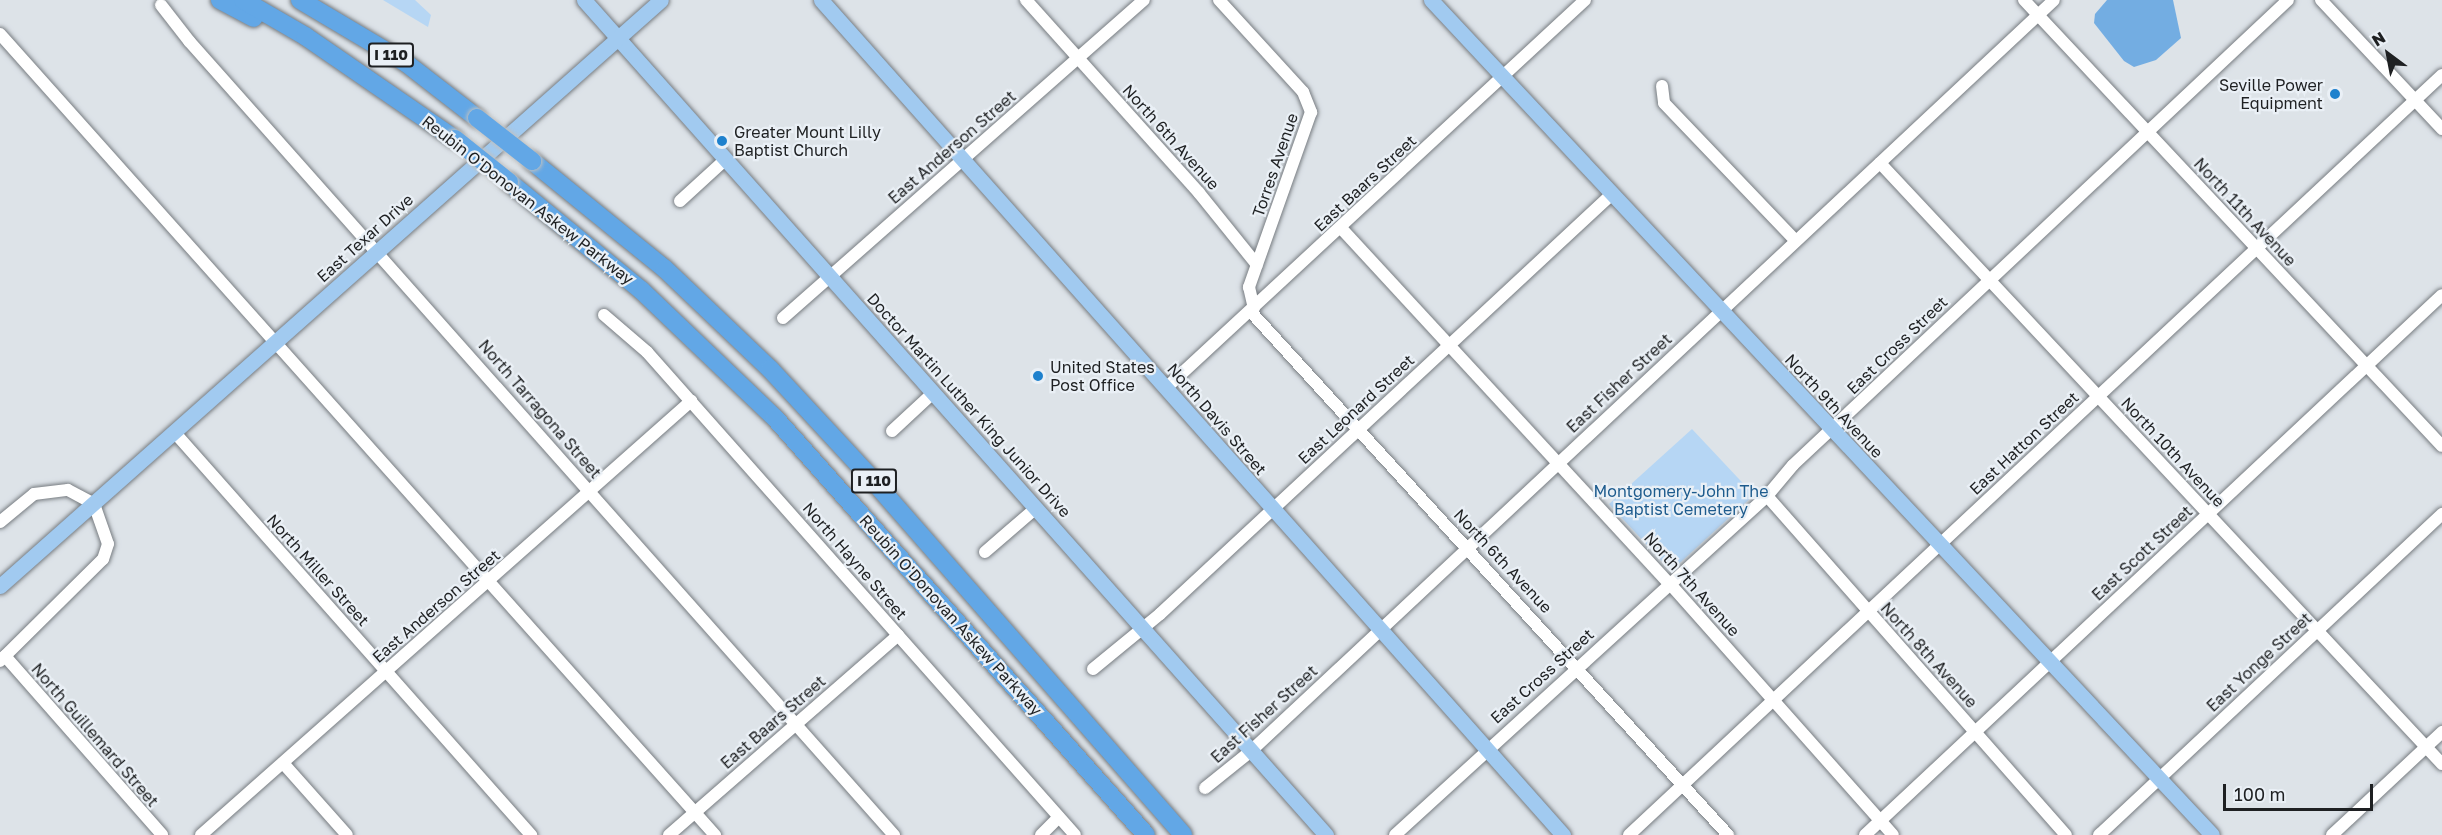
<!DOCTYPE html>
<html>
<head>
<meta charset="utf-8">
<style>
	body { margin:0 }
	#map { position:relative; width:2442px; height:835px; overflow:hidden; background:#dde3e8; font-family:"Golos Text",sans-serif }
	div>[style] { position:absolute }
	.green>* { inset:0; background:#b6d6f4 }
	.water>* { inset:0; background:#73ade2 }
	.roads { filter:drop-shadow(0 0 2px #777c81) drop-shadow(0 0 2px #777c81) }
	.minor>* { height:12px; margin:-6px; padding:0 6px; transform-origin:6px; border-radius:6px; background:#fff }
	.major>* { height:15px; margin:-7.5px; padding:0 7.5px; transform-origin:7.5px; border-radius:7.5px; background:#a1caf0 }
	.highway>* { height:18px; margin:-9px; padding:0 9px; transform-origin:9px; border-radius:9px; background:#62a7e6 }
	.bridges { filter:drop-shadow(0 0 2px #c0c1c1) drop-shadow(0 0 2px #c0c1c1) }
	.highway-bridge>* { height:18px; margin:-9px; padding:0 9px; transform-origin:9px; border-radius:9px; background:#62a7e6 }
	.dots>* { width:16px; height:16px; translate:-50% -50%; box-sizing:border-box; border:3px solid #eaf0f6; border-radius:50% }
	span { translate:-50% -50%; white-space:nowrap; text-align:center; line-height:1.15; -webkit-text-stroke:4.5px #eaf0f6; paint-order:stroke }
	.shield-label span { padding:2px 4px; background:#eaf0f6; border:2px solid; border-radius:4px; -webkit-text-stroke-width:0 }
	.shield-label { font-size:15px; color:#1e2022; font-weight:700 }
	.poi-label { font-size:16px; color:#1e2022 }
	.right { translate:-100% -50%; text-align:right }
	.left { translate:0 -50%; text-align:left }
	.street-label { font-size:16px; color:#1e2022 }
	.park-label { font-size:16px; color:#1d5b8d }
	.north { position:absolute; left:2358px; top:24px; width:60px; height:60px; -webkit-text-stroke:4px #eaf0f6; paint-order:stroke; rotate:328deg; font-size:16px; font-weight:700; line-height:24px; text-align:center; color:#1e2022 }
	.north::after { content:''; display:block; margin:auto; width:21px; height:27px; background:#1e2022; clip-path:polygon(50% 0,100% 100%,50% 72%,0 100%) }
	.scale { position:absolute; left:2223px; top:784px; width:150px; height:27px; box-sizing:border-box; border:3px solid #1e2022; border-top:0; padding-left:8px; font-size:18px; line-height:21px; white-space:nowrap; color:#1e2022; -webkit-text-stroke:4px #eaf0f6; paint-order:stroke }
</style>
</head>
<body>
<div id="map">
	<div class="green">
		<div style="clip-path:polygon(383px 0,415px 0,431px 15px,428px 27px)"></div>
		<div style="clip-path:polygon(1692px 429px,1754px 495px,1671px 571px,1609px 504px)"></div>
	</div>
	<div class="water">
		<div style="clip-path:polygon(2107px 0,2173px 0,2181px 38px,2156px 60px,2134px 67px,2124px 61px,2094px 23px,2095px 14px)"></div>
	</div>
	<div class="roads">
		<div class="minor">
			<div style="left:1026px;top:0;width:259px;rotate:48.1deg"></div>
			<div style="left:1199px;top:193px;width:92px;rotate:51.1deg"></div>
			<div style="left:1219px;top:0;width:125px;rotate:47.6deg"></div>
			<div style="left:1303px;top:92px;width:22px;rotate:68deg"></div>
			<div style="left:1311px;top:112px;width:186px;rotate:109.5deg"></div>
			<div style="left:1249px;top:287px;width:22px;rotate:77deg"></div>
			<div style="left:2024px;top:0;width:611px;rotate:46.86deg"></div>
			<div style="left:2321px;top:0;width:177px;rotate:46.8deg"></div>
			<div style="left:161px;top:5px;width:46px;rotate:52.1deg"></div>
			<div style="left:189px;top:41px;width:1062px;rotate:48.4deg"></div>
			<div style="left:0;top:34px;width:1074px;rotate:48.25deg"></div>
			<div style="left:1662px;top:86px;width:17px;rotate:83deg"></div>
			<div style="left:1664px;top:103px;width:190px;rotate:46.3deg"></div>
			<div style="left:1880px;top:163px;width:823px;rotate:46.92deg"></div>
			<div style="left:680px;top:201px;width:62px;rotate:-42.4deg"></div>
			<div style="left:1341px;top:228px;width:486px;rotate:47.3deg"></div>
			<div style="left:1671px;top:585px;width:334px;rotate:48.4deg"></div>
			<div style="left:1251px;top:312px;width:708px;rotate:47.63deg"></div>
			<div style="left:604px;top:315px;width:57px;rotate:40.7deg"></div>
			<div style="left:647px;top:352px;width:645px;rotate:48.45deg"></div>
			<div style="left:783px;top:318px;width:481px;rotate:-41.4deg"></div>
			<div style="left:1166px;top:388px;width:571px;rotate:-42.8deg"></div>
			<div style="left:892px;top:431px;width:56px;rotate:-42.8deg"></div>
			<div style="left:176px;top:434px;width:536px;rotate:48.48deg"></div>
			<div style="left:1767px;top:496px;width:452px;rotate:48.6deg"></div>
			<div style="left:0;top:522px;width:44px;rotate:-39.5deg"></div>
			<div style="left:34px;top:494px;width:34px;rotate:-7deg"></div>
			<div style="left:68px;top:490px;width:30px;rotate:28deg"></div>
			<div style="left:94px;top:504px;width:42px;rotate:70.7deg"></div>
			<div style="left:108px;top:544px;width:16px;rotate:108deg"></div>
			<div style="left:103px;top:559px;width:145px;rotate:135.3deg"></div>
			<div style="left:985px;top:552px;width:67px;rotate:-40.8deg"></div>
			<div style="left:5px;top:656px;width:238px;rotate:48.7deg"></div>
			<div style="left:1093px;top:669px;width:87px;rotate:-39.4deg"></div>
			<div style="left:1160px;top:614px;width:617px;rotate:-42.9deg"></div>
			<div style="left:283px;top:763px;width:96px;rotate:48.4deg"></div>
			<div style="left:1205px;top:788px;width:59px;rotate:-38.8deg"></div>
			<div style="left:1251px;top:751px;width:1099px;rotate:-43.08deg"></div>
			<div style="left:201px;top:835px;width:655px;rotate:-41.53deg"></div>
			<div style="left:669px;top:835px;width:304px;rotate:-41.1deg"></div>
			<div style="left:1041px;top:835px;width:25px;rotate:-45deg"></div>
			<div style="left:1395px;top:835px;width:503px;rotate:-42.34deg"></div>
			<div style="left:1767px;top:496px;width:40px;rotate:-50deg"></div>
			<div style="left:1793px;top:465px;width:679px;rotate:-43.21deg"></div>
			<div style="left:1629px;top:835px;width:1113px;rotate:-43.07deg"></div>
			<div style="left:1865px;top:835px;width:790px;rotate:-43.1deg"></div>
			<div style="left:2099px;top:835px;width:470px;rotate:-43.1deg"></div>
			<div style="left:2332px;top:835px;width:151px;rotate:-43.1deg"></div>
		</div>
		<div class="major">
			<div style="left:584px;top:0;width:1117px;rotate:48.37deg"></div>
			<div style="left:821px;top:0;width:1117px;rotate:48.37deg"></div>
			<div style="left:1431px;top:0;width:1143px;rotate:46.91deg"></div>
			<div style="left:0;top:586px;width:883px;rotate:-41.56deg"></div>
		</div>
		<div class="highway">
			<div style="left:220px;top:0;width:38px;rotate:28deg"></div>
			<div style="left:243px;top:0;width:72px;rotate:30.1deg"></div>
			<div style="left:305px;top:36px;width:182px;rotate:34.5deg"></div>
			<div style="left:300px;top:0;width:123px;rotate:30.7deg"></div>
			<div style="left:406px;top:63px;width:90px;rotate:37.8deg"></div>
			<div style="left:532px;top:161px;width:171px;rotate:39.1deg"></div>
			<div style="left:665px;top:269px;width:145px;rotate:43.6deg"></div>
			<div style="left:770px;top:369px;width:146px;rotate:47.2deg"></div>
			<div style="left:869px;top:476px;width:477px;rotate:48.8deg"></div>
			<div style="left:509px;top:182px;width:171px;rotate:39.3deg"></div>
			<div style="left:641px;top:290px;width:185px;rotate:43.7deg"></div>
			<div style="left:775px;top:418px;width:558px;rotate:48.34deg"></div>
		</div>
	</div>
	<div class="bridges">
		<div class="highway-bridge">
			<div style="left:477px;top:118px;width:70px;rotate:38deg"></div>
			<div style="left:455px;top:139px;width:69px;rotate:38.5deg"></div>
		</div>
	</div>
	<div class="dots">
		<div style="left:2335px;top:94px;background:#1e81cd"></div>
		<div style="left:722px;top:141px;background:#1e81cd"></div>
		<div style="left:1038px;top:376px;background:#1e81cd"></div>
	</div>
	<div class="shield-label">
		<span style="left:391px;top:55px">I 110</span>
		<span style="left:874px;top:481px">I 110</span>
	</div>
	<div class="poi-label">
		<span class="right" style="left:2323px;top:94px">Seville Power<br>Equipment</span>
		<span class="left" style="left:734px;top:141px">Greater Mount Lilly<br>Baptist Church</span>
		<span class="left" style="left:1050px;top:376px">United States<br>Post Office</span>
	</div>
	<div class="street-label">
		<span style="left:1171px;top:137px;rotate:48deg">North 6th Avenue</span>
		<span style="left:952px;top:147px;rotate:-41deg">East Anderson Street</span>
		<span style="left:1275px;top:165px;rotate:-71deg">Torres Avenue</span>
		<span style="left:1365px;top:183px;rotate:-43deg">East Baars Street</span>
		<span style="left:528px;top:200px;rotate:38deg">Reubin O'Donovan Askew Parkway</span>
		<span style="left:2245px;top:212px;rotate:47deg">North 11th Avenue</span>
		<span style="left:365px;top:238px;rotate:-42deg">East Texar Drive</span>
		<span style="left:1897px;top:345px;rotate:-44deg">East Cross Street</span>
		<span style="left:1619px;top:383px;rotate:-43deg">East Fisher Street</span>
		<span style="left:969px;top:405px;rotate:48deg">Doctor Martin Luther King Junior Drive</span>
		<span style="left:1834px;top:406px;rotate:47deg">North 9th Avenue</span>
		<span style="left:540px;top:409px;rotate:49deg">North Tarragona Street</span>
		<span style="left:1356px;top:409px;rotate:-43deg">East Leonard Street</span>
		<span style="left:1217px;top:419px;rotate:49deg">North Davis Street</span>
		<span style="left:2024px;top:443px;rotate:-43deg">East Hatton Street</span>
		<span style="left:2173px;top:452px;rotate:47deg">North 10th Avenue</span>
		<span style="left:2142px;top:553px;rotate:-43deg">East Scott Street</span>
		<span style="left:855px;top:561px;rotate:49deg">North Hayne Street</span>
		<span style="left:1503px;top:561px;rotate:47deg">North 6th Avenue</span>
		<span style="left:318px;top:570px;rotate:48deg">North Miller Street</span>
		<span style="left:1692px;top:584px;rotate:48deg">North 7th Avenue</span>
		<span style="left:436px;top:606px;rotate:-41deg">East Anderson Street</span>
		<span style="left:951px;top:615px;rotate:48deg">Reubin O'Donovan Askew Parkway</span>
		<span style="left:1929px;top:655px;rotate:48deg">North 8th Avenue</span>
		<span style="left:2259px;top:662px;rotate:-43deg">East Yonge Street</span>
		<span style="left:1542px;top:676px;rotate:-42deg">East Cross Street</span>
		<span style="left:1264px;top:714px;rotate:-42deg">East Fisher Street</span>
		<span style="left:773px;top:722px;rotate:-41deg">East Baars Street</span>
		<span style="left:95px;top:735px;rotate:49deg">North Guillemard Street</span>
	</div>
	<div class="park-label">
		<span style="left:1681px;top:500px">Montgomery-John The<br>Baptist Cemetery</span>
	</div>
	<div class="north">N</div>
	<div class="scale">100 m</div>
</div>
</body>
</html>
